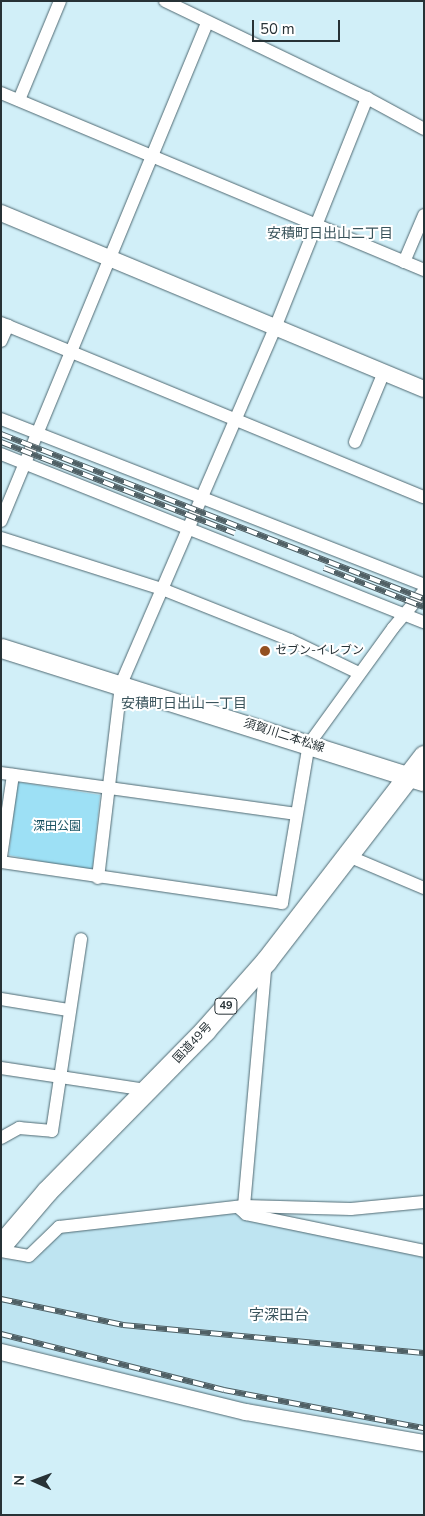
<!DOCTYPE html>
<html>
<head>
<meta charset="utf-8">
<style>
	body { margin:0 }
	#map { position:relative; width:425px; height:1516px; overflow:hidden; background:#d1eff8; font-family:"Nunito Sans","Noto Sans JP",sans-serif }
	div>[style] { position:absolute }
	.built>* { inset:0; background:#bee4f1 }
	.green>* { inset:0; background:#9de0f5 }
	.roads { filter:drop-shadow(0 0 1px #4f6972) drop-shadow(0 0 1px #4f6972) }
	.minor>* { height:12px; margin:-6px; padding:0 6px; transform-origin:6px; border-radius:6px; background:#fff }
	.tertiary>* { height:16px; margin:-8px; padding:0 8px; transform-origin:8px; border-radius:8px; background:#fff }
	.secondary>* { height:19px; margin:-9.5px; padding:0 9.5px; transform-origin:9.5px; border-radius:9.5px; background:#fff }
	.trunk>* { height:21px; margin:-10.5px; padding:0 10.5px; transform-origin:10.5px; border-radius:10.5px; background:#fff }
	.rail>* { height:5.5px; margin-top:-2.75px; transform-origin:0; background:repeating-linear-gradient(90deg,#fff 0 11px,#506065 0 22px); box-sizing:border-box; border-block:1px solid #506065 }
	.dots>* { width:14px; height:14px; translate:-50% -50%; box-sizing:border-box; border:2px solid #fff; border-radius:50% }
	span { translate:-50% -50%; white-space:nowrap; text-align:center; line-height:1.15; -webkit-text-stroke:4px #fff; paint-order:stroke }
	.shield-label span { padding:1px 4px; background:#fff; border:1px solid; border-radius:4px; -webkit-text-stroke-width:0 }
	.shield-label { font-size:11px; color:#273236; font-weight:700 }
	.poi-label { font-size:12px; color:#273236 }
	.left { translate:0 -50%; text-align:left }
	.street-label { font-size:12px; color:#273236 }
	.park-label { font-size:12px; color:#195362 }
	.neighbourhood-label { font-size:14px; color:#39535b }
	.quarter-label { font-size:15px; color:#39535b }
	.frame { position:absolute; inset:0; border:2px solid #273236; pointer-events:none }
	.north { position:absolute; left:10px; top:1456px; width:50px; height:50px; -webkit-text-stroke:4px #fff; paint-order:stroke; rotate:272deg; font-size:14px; font-weight:700; line-height:20px; text-align:center; color:#273236 }
	.north::after { content:''; display:block; margin:auto; width:18px; height:22px; background:#273236; clip-path:polygon(50% 0,100% 100%,50% 72%,0 100%) }
	.scale { position:absolute; left:252px; top:20px; width:88px; height:22px; box-sizing:border-box; border:2px solid #273236; border-top:0; padding-left:6px; font-size:15px; line-height:18px; white-space:nowrap; color:#273236; -webkit-text-stroke:4px #fff; paint-order:stroke }
</style>
</head>
<body>
<div id="map">
	<div class="built">
		<div style="clip-path:polygon(230px 1212px,424px 1258px,424px 1431px,238px 1402px,1px 1342px,1px 1259px,35px 1261px,60px 1229px)"></div>
	</div>
	<div class="green">
		<div style="clip-path:polygon(17px 782px,100px 795px,92px 872px,9px 855px)"></div>
	</div>
	<div class="roads">
		<div class="minor">
			<div style="left:165px;top:1px;width:224px;rotate:25.7deg"></div>
			<div style="left:367px;top:98px;width:65px;rotate:28.5deg"></div>
			<div style="left:1px;top:93px;width:459px;rotate:22.7deg"></div>
			<div style="left:19px;top:100px;width:107px;rotate:-67.5deg"></div>
			<div style="left:404px;top:262px;width:51px;rotate:-66.9deg"></div>
			<div style="left:1px;top:323px;width:457px;rotate:22.4deg"></div>
			<div style="left:1px;top:341px;width:17px;rotate:-66deg"></div>
			<div style="left:1px;top:419px;width:454px;rotate:21.4deg"></div>
			<div style="left:355px;top:442px;width:76px;rotate:-67.5deg"></div>
			<div style="left:1px;top:454px;width:455px;rotate:21.7deg"></div>
			<div style="left:1px;top:521px;width:539px;rotate:-67.53deg"></div>
			<div style="left:1px;top:538px;width:169px;rotate:17.6deg"></div>
			<div style="left:162px;top:589px;width:138px;rotate:21.7deg"></div>
			<div style="left:290px;top:640px;width:76px;rotate:25.6deg"></div>
			<div style="left:1px;top:773px;width:298px;rotate:7.9deg"></div>
			<div style="left:346px;top:855px;width:85px;rotate:22.9deg"></div>
			<div style="left:1px;top:857px;width:83px;rotate:-81.7deg"></div>
			<div style="left:1px;top:862px;width:284px;rotate:8.3deg"></div>
			<div style="left:282px;top:903px;width:161px;rotate:-80.4deg"></div>
			<div style="left:309px;top:744px;width:143px;rotate:-54.1deg"></div>
			<div style="left:393px;top:628px;width:48px;rotate:-50deg"></div>
			<div style="left:98px;top:878px;width:195px;rotate:-83.2deg"></div>
			<div style="left:121px;top:684px;width:388px;rotate:-66.6deg"></div>
			<div style="left:275px;top:328px;width:248px;rotate:-68.2deg"></div>
			<div style="left:1px;top:999px;width:68px;rotate:9.3deg"></div>
			<div style="left:1px;top:1068px;width:148px;rotate:8.6deg"></div>
			<div style="left:1px;top:1138px;width:21px;rotate:-29deg"></div>
			<div style="left:19px;top:1128px;width:33px;rotate:5deg"></div>
			<div style="left:52px;top:1131px;width:194px;rotate:-81.4deg"></div>
			<div style="left:244px;top:1206px;width:246px;rotate:-84.9deg"></div>
			<div style="left:238px;top:1207px;width:11px;rotate:41deg"></div>
			<div style="left:246px;top:1214px;width:182px;rotate:11.7deg"></div>
			<div style="left:1px;top:1251px;width:28px;rotate:10deg"></div>
			<div style="left:29px;top:1256px;width:42px;rotate:-44deg"></div>
			<div style="left:59px;top:1227px;width:186px;rotate:-6.5deg"></div>
			<div style="left:244px;top:1206px;width:107px;rotate:1.6deg"></div>
			<div style="left:351px;top:1209px;width:73px;rotate:-5.5deg"></div>
		</div>
		<div class="tertiary">
			<div style="left:1px;top:213px;width:458px;rotate:22.6deg"></div>
			<div style="left:1px;top:1352px;width:252px;rotate:13.8deg"></div>
			<div style="left:246px;top:1412px;width:181px;rotate:9.9deg"></div>
		</div>
		<div class="secondary">
			<div style="left:1px;top:648px;width:443px;rotate:17.5deg"></div>
		</div>
		<div class="trunk">
			<div style="left:1px;top:1245px;width:71px;rotate:-49.6deg"></div>
			<div style="left:47px;top:1191px;width:226px;rotate:-45.5deg"></div>
			<div style="left:205px;top:1030px;width:92px;rotate:-48.5deg"></div>
			<div style="left:266px;top:961px;width:259px;rotate:-52.4deg"></div>
		</div>
	</div>
	<div class="rail">
		<div style="left:1px;top:434px;width:454px;rotate:21.3deg"></div>
		<div style="left:1px;top:442px;width:251px;rotate:21.3deg"></div>
		<div style="left:324px;top:568px;width:107px;rotate:21.3deg"></div>
		<div style="left:1px;top:1299px;width:125px;rotate:12deg"></div>
		<div style="left:123px;top:1325px;width:302px;rotate:5.3deg"></div>
		<div style="left:1px;top:1334px;width:230px;rotate:14.1deg"></div>
		<div style="left:224px;top:1390px;width:204px;rotate:10.8deg"></div>
	</div>
	<div class="dots">
		<div style="left:265px;top:651px;background:#935020"></div>
	</div>
	<div class="shield-label">
		<span style="left:226px;top:1006px">49</span>
	</div>
	<div class="poi-label">
		<span class="left" style="left:275px;top:651px">セブン-イレブン</span>
	</div>
	<div class="street-label">
		<span style="left:284px;top:736px;rotate:18deg">須賀川二本松線</span>
		<span style="left:193px;top:1043px;rotate:-47deg">国道49号</span>
	</div>
	<div class="park-label">
		<span style="left:57px;top:827px">深田公園</span>
	</div>
	<div class="neighbourhood-label">
		<span style="left:330px;top:234px">安積町日出山二丁目</span>
		<span style="left:184px;top:704px">安積町日出山一丁目</span>
	</div>
	<div class="quarter-label">
		<span style="left:279px;top:1316px">字深田台</span>
	</div>
	<div class="frame"></div>
	<div class="north">N</div>
	<div class="scale">50 m</div>
</div>
</body>
</html>
